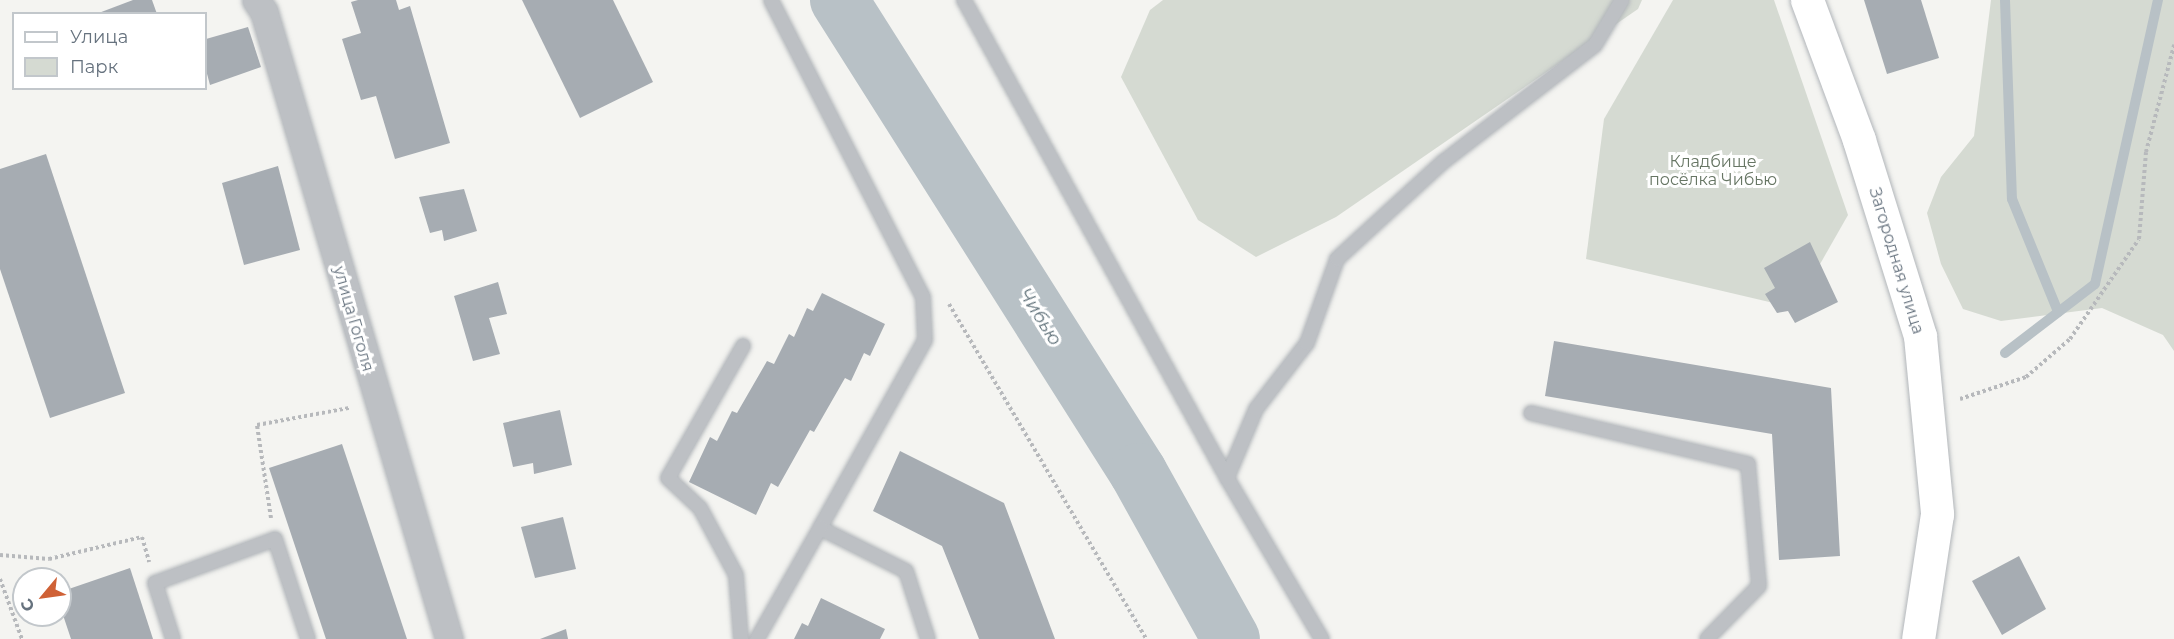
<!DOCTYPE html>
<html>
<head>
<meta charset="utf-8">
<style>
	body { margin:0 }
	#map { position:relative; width:2174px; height:639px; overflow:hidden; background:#f4f4f1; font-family:Montserrat,sans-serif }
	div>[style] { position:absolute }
	.green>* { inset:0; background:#d5dad2 }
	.stream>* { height:10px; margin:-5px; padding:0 5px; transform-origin:5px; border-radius:5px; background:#b8c1c6 }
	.river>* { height:58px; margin:-29px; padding:0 29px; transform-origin:29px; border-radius:29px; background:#b8c1c6 }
	.building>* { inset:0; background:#a6acb2 }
	.path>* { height:4px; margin-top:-2px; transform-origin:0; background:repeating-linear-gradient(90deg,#b7b9bc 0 3px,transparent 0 6px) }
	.roads { filter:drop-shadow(0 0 2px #b2b6ba) drop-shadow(0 0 2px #b2b6ba) }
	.service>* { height:14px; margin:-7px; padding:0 7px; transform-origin:7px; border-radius:7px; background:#bdc0c4 }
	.minor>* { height:27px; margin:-13.5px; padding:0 13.5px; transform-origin:13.5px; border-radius:13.5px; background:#bdc0c4 }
	.secondary>* { height:33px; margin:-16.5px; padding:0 16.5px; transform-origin:16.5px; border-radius:16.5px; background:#fff }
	span { translate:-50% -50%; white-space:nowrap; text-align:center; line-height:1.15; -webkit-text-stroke:6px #fff; paint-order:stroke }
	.park-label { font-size:16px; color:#677664 }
	.street-label { font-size:16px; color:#66727e }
	.water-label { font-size:18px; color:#62737b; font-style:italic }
	.legend { position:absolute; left:12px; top:12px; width:195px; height:78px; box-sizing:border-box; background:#fff; border:2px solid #c2c7cb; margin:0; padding:8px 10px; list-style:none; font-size:18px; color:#66727e }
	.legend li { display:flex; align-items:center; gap:12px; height:30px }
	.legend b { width:30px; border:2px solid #c2c7cb }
	.north { position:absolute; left:12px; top:567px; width:60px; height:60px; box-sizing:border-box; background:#fff; border:2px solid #c2c7cb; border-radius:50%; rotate:241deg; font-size:16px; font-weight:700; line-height:24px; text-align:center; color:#66727e }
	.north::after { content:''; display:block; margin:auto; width:21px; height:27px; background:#cf6136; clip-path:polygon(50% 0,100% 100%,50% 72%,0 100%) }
</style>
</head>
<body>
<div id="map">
	<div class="green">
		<div style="clip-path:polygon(1163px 0,1642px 0,1638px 9px,1336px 217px,1256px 257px,1198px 220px,1121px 77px,1150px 10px)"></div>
		<div style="clip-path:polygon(1673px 0,1774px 0,1848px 215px,1795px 308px,1586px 259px,1604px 119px)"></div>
		<div style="clip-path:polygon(1991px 0,2174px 0,2174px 351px,2163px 335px,2102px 308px,2001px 321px,1963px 309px,1941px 264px,1927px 213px,1941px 177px,1974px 136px)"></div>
	</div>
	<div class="stream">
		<div style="left:2005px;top:0;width:199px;rotate:88deg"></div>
		<div style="left:2012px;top:199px;width:122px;rotate:67.8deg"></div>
		<div style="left:2005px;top:353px;width:113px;rotate:-37.5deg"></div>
		<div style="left:2095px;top:284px;width:291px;rotate:-77.5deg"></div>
	</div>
	<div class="river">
		<div style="left:839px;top:0;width:559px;rotate:57.65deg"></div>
		<div style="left:1138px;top:472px;width:191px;rotate:60.9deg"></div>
	</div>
	<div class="building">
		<div style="clip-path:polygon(133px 0,152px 0,157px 14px,96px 14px)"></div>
		<div style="clip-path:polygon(358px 0,396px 0,399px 10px,410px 6px,450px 143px,395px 159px,376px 96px,361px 100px,342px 39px,361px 33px,351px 2px)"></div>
		<div style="clip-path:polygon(522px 0,613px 0,653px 82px,580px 118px)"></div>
		<div style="clip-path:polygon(1864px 0,1921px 0,1939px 58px,1887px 74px)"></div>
		<div style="clip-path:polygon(248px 27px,261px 67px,210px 85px,206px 70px,206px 39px)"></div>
		<div style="clip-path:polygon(46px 154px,125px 393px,50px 418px,0 269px,0 169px)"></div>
		<div style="clip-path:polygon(278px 166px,300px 250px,244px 265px,222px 183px)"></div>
		<div style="clip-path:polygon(464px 189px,477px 231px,444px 241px,442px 230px,430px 233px,419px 197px)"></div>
		<div style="clip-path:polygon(1810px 242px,1838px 302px,1795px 323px,1788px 311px,1777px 313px,1765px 294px,1775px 288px,1764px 268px)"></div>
		<div style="clip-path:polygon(498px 282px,507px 314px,489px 318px,500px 354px,473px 361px,454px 296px)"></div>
		<div style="clip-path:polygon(822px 293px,885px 324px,870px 356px,864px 353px,851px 381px,845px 378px,814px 432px,810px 430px,778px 487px,771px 483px,756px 515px,689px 482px,710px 437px,717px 441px,732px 411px,737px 413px,767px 361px,774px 364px,789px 334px,794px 337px,807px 308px,813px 311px)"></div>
		<div style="clip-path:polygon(1554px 341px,1831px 388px,1840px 556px,1779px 560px,1772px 434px,1545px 396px)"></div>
		<div style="clip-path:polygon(560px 410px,572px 465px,534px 474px,533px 463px,513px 467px,503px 423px)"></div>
		<div style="clip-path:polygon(342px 444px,407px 639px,326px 639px,269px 468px)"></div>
		<div style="clip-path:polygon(900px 451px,1004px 503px,1055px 639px,979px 639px,942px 546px,873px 511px)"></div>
		<div style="clip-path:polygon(563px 517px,576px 569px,535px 578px,521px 527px)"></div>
		<div style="clip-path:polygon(2019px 556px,2046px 609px,2002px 635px,1972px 581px)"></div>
		<div style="clip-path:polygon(130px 568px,153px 639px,71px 639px,60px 606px,60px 592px)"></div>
		<div style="clip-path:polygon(821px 598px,885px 629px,880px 639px,794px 639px,802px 623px,808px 626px)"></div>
		<div style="clip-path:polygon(566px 629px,568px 639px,540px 639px)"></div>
	</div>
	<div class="path">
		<div style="left:949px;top:304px;width:389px;rotate:59.5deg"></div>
		<div style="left:1960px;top:399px;width:70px;rotate:-18.4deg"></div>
		<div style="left:2026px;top:377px;width:58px;rotate:-40.8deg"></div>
		<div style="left:2070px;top:339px;width:121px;rotate:-55.4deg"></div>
		<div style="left:2139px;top:239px;width:87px;rotate:-85.4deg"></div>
		<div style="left:2146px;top:152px;width:111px;rotate:-75.3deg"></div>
		<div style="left:271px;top:518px;width:94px;rotate:-98.6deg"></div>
		<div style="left:257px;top:425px;width:94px;rotate:-10.5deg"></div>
		<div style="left:0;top:555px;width:49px;rotate:4.7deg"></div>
		<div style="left:49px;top:559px;width:96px;rotate:-13.3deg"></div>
		<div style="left:142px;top:537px;width:26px;rotate:74deg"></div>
		<div style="left:0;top:579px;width:64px;rotate:69.9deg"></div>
	</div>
	<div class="roads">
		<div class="service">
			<div style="left:771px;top:0;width:334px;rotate:62.9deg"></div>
			<div style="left:923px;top:297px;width:43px;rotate:87.3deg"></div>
			<div style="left:925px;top:340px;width:215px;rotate:119.2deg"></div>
			<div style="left:820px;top:528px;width:96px;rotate:26.6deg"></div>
			<div style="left:906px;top:571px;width:71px;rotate:72.1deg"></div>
			<div style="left:964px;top:0;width:546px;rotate:61.18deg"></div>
			<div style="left:1227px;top:478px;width:187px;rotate:59.5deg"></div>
			<div style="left:1531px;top:413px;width:223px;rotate:13.2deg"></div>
			<div style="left:1748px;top:464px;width:122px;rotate:84.8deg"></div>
			<div style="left:1759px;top:586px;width:74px;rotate:134.5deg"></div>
			<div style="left:1227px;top:478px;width:75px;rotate:-67.2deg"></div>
			<div style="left:1256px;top:409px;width:83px;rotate:-52.3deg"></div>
			<div style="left:1307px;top:343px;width:89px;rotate:-70.3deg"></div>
			<div style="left:1337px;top:259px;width:144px;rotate:-42.5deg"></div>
			<div style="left:1443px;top:162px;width:192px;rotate:-37.6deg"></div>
			<div style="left:1595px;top:45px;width:52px;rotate:-59deg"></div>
			<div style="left:173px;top:639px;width:59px;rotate:-107.8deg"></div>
			<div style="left:155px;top:583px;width:128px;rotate:-20.1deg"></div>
			<div style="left:275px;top:539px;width:105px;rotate:71.7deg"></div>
			<div style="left:741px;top:639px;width:64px;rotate:-94.5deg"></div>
			<div style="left:736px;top:575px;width:76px;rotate:-118.2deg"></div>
			<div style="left:700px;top:508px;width:44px;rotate:-136.8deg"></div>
			<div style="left:668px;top:478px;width:152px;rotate:-60.4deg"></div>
			<div style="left:757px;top:639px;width:128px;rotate:-60.4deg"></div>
		</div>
		<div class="minor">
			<div style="left:256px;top:0;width:14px;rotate:56deg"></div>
			<div style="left:264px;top:12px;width:654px;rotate:73.56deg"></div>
		</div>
		<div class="secondary">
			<div style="left:1807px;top:0;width:149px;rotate:69.6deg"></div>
			<div style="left:1859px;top:140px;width:205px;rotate:72.7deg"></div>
			<div style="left:1920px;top:336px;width:179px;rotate:84.5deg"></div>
			<div style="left:1937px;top:514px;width:126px;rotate:98.6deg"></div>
		</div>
	</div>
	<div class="park-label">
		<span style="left:1713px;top:171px">Кладбище<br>посёлка Чибью</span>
	</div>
	<div class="street-label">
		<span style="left:1896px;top:261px;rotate:73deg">Загородная улица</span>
		<span style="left:353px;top:319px;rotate:74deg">улица Гоголя</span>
	</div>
	<div class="water-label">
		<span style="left:1040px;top:317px;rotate:58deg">Чибью</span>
	</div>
	<ul class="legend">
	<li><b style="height:8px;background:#fff"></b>Улица</li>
	<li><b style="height:16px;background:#d5dad2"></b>Парк</li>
	</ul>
	<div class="north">С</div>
</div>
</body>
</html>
